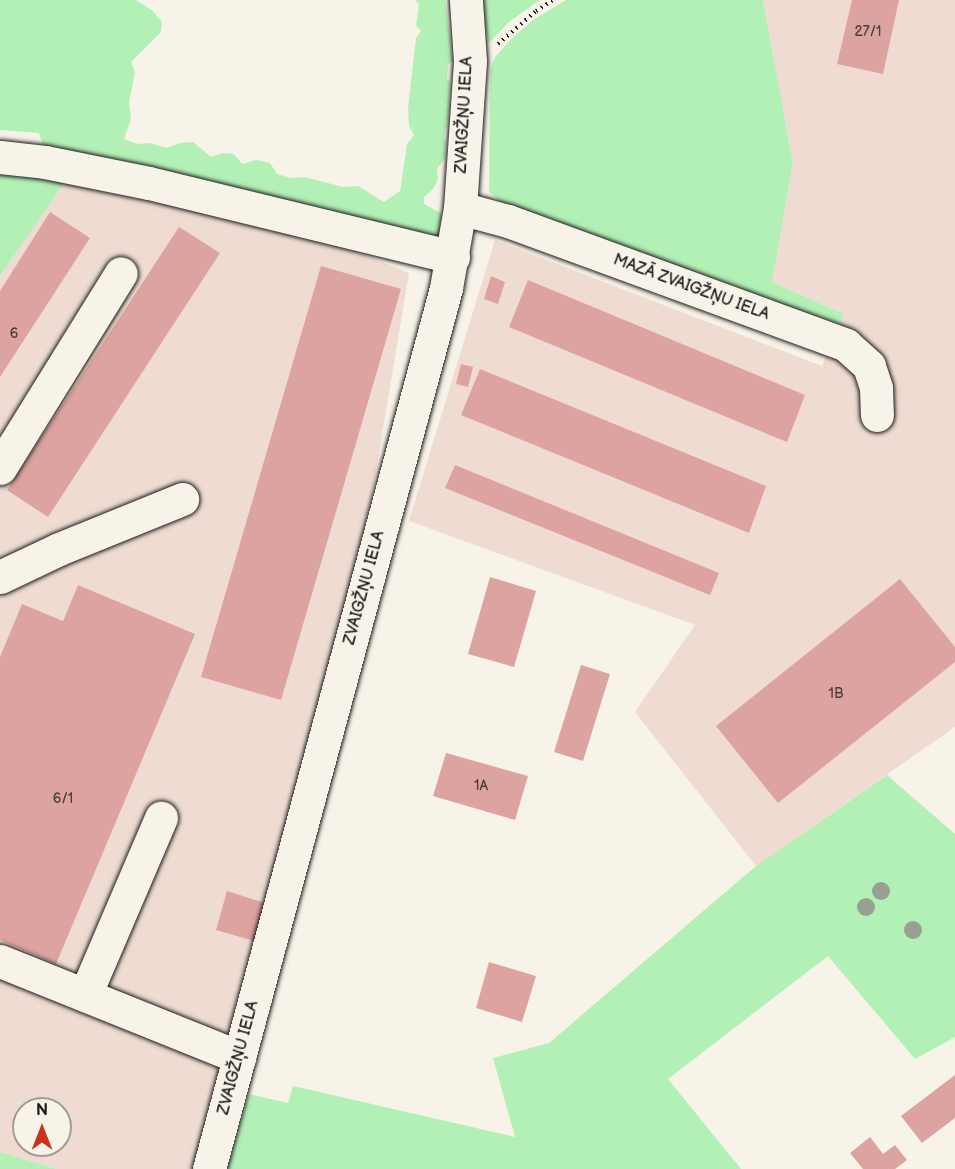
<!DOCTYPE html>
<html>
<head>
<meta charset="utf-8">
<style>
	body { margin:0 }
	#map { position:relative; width:955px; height:1169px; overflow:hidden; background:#f7f3e8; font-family:"Balsamiq Sans",sans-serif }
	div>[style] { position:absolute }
	.built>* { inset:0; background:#efdbd2 }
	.green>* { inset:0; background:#b3f0b6 }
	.building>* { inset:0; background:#dda3a0 }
	.path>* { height:4px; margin-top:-2px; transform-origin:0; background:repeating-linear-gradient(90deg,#1c1c1c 0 1.5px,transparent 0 6px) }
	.roads { filter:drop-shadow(0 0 2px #1c1c1c) drop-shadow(0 0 2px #1c1c1c) }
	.minor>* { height:33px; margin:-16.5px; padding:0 16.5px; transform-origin:16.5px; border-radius:16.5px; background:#f7f3e8 }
	.trees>* { width:18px; height:18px; margin:-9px; border-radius:50%; background:#97a091 }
	span { translate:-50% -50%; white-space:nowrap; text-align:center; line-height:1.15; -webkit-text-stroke:4.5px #f7f3e8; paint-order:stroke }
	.number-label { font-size:14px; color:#4c3e3d }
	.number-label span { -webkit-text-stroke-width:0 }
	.street-label { font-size:16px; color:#1c1c1c }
	.north { position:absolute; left:12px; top:1097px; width:60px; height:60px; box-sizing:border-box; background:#f7f3e8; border:2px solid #9f9d96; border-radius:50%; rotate:0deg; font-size:16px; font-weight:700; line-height:24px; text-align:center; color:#1c1c1c }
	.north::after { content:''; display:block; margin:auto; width:21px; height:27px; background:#c8321e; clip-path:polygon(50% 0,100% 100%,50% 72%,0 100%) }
</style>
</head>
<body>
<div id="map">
	<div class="built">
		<div style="clip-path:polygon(763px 0,955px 0,955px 727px,756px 866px,635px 712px,695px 625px,409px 521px,495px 240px,822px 366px,844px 314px,772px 282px,793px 163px)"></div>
		<div style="clip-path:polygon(evenodd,65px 182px,305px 231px,409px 273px,370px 507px,192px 1169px,57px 1169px,0 1152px,0 276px,65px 182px,24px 1109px,60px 1109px,60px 1145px,24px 1145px,24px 1109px)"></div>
	</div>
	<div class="green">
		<div style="clip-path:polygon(0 0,136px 0,153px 11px,162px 22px,161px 32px,131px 62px,135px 72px,129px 102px,131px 119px,124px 139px,137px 144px,150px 143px,166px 148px,180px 143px,193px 142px,211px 157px,222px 153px,234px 154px,242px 164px,256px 160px,270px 163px,277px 174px,291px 178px,305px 177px,343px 187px,358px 186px,384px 202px,400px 191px,407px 144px,414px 135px,409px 126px,408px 108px,416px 38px,421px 31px,416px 26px,419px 4px,415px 0,445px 0,453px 61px,448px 65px,447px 79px,450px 82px,448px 117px,444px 138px,446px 143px,445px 158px,437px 169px,438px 179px,434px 188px,424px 197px,424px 204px,441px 213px,441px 233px,437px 241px,43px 146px,39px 133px,0 130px)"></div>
		<div style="clip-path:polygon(483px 0,540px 0,509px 22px,489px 43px,481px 10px)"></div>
		<div style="clip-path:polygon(566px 0,763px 0,793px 163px,772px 282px,844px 314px,838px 327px,501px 202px,489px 192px,490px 70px,495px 57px,511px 39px,533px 20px)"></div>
		<div style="clip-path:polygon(0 174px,65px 182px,0 276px)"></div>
		<div style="clip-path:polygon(887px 775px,955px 834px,955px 1037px,915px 1059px,828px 956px,668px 1079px,741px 1169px,227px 1169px,249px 1094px,288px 1103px,293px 1086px,515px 1137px,493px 1058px,549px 1043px,756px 866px)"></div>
		<div style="clip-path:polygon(0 1152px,57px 1169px,0 1169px)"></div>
	</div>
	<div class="building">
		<div style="clip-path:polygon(852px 0,899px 0,883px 74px,837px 64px)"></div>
		<div style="clip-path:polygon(50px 212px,90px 238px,0 377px,0 291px)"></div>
		<div style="clip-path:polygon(179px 227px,220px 253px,48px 517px,7px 490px)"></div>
		<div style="clip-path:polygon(321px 266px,401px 289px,281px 700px,201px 677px)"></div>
		<div style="clip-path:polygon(491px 276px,505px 282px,498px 304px,484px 299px)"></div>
		<div style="clip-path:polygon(528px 280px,805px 395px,787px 442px,509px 327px)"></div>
		<div style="clip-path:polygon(461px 364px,473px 367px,468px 387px,456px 384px)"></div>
		<div style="clip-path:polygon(480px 369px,766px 486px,749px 533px,461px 415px)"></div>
		<div style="clip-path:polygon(455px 465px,719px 573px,710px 595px,445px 488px)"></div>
		<div style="clip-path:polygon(490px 577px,536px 591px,514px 667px,468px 654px)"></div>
		<div style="clip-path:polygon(900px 579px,955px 647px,955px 662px,778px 803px,716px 726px)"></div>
		<div style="clip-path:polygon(78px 585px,195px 634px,56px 964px,0 940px,0 657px,22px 604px,63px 621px)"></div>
		<div style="clip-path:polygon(581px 665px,610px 674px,583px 761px,554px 752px)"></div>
		<div style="clip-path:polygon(446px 753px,528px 776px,515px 820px,433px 796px)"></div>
		<div style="clip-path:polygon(227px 891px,265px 903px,254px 941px,216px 930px)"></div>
		<div style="clip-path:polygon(489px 962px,536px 976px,522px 1022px,476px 1008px)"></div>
		<div style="clip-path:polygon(955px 1075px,955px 1118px,922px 1143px,901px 1116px)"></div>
		<div style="clip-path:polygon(870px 1137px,883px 1154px,895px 1145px,907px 1160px,895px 1169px,863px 1169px,850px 1153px)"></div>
	</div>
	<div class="path">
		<div style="left:498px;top:44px;width:50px;rotate:-41deg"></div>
		<div style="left:536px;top:11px;width:20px;rotate:-33deg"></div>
	</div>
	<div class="roads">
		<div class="minor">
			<div style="left:0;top:157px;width:45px;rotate:6.3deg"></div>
			<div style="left:45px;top:162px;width:106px;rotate:11.4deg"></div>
			<div style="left:149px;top:183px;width:313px;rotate:13.7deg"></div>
			<div style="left:460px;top:208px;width:50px;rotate:15.2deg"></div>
			<div style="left:508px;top:221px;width:360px;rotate:20.1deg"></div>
			<div style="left:846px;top:345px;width:31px;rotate:42deg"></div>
			<div style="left:869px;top:366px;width:23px;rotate:72deg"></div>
			<div style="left:876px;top:388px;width:27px;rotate:88deg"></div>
			<div style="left:0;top:468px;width:229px;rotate:-58.2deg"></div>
			<div style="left:0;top:577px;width:65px;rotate:-25.4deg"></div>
			<div style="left:59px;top:549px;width:133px;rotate:-22.1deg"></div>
			<div style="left:0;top:961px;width:258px;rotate:21.9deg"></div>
			<div style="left:85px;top:995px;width:193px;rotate:-66.8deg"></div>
			<div style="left:209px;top:1169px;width:912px;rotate:-74.94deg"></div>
			<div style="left:446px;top:288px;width:81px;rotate:-80.1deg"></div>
			<div style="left:460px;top:208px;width:147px;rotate:-86.1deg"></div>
			<div style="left:470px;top:61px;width:61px;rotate:-93.8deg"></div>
		</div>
	</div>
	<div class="trees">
		<div style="left:881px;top:891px"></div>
		<div style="left:866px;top:907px"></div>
		<div style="left:913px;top:930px"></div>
	</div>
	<div class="number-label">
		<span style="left:868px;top:32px">27/1</span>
		<span style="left:14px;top:334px">6</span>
		<span style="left:836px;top:694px">1B</span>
		<span style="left:481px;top:786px">1A</span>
		<span style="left:63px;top:799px">6/1</span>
	</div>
	<div class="street-label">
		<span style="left:465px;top:115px;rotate:-87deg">ZVAIGŽŅU IELA</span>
		<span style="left:691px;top:288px;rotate:20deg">MAZĀ ZVAIGŽŅU IELA</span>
		<span style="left:365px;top:588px;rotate:-75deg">ZVAIGŽŅU IELA</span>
		<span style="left:239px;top:1058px;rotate:-75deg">ZVAIGŽŅU IELA</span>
	</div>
	<div class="north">N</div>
</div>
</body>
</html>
